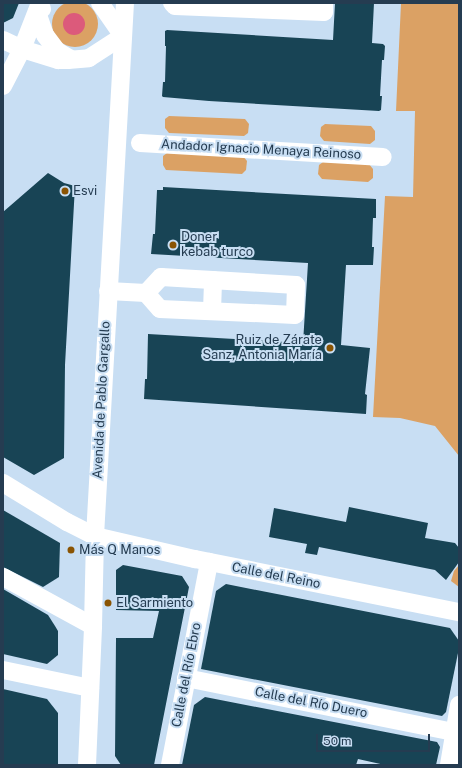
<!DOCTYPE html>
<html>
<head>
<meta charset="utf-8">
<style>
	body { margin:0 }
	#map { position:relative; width:462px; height:768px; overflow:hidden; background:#c8def3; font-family:"Public Sans",sans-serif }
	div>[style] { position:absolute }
	.green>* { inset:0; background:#dba164 }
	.round { border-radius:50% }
	.water>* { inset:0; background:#dc5a7b }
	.building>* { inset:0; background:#184455 }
	.minor>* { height:18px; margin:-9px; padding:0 9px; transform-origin:9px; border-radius:9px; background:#fff }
	.dots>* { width:11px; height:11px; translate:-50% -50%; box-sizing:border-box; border:2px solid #c8def3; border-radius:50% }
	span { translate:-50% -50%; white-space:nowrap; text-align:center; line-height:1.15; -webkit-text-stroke:4px #c8def3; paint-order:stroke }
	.street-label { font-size:13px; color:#253c51 }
	.poi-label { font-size:13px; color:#253c51 }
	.left { translate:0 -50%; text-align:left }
	.right { translate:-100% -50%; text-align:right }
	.frame { position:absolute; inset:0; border:4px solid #253c51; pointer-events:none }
	.scale { position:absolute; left:316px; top:734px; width:114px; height:18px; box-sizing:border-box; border:2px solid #253c51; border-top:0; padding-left:5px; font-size:12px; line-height:14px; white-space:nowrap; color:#253c51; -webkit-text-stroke:3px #c8def3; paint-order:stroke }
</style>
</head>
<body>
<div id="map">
	<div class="green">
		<div class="round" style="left:52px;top:1px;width:46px;height:46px"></div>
		<div style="clip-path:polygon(401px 3px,459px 3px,459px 456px,435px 426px,400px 418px,373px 417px,385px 196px,413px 197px,415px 111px,396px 111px)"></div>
		<div style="clip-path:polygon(169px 116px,245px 119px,249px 124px,248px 133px,244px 136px,169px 133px,165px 128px,165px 119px)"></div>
		<div style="clip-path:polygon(325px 124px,371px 126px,375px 131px,375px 140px,370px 144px,324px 141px,320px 136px,321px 127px)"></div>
		<div style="clip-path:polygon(167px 153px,243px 156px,247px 161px,246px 170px,242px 174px,166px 170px,163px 165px,163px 156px)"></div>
		<div style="clip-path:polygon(323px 162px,369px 164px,373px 169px,373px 178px,368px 182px,322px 179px,318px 174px,319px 165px)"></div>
		<div style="clip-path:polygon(459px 565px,459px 587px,451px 581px,454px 571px)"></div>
	</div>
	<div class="water">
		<div class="round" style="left:63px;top:13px;width:22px;height:22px"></div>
	</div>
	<div class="building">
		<div style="clip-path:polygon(3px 3px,19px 3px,13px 18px,3px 23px)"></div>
		<div style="clip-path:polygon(335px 3px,374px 3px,372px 43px,383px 44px,385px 46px,384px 60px,382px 60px,380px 96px,382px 96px,381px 110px,379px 111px,209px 101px,163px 97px,162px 96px,163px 82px,165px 82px,166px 46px,165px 46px,165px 31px,167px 30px,333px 40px)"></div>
		<div style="clip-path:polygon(48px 173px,64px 183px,75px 186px,65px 365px,64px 458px,34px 475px,3px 457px,3px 212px)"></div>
		<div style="clip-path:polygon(163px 187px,376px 199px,376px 218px,373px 218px,372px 247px,374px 247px,373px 265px,346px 265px,341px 345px,370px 348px,365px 394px,367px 395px,366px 414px,144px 399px,145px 379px,147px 379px,148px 334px,303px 343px,308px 263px,151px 254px,153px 234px,155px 234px,157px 190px,163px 190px)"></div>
		<div style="clip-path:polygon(349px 507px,428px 523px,425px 538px,455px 543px,459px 548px,459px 562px,446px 580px,435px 570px,319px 547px,317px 555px,305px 553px,307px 544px,269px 537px,274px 508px,346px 522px)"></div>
		<div style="clip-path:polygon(3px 510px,60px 543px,59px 577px,43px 587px,3px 567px)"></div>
		<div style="clip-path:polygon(123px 565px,182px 576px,189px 587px,154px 765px,121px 765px,115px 756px,116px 638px,153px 638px,159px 611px,116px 610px,116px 570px)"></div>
		<div style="clip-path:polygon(226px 584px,450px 628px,459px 641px,459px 648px,446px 712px,442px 716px,201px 669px,216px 591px)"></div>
		<div style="clip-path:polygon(3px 589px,48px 615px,55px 626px,58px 631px,58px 655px,47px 664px,3px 654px)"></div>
		<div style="clip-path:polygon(3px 689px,47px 699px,58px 713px,58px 765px,3px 765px)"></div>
		<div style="clip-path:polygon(205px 697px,437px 742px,440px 747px,436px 765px,385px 765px,358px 759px,356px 765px,182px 765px,194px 705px)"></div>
	</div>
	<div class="minor">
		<div style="left:172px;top:3px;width:4px;rotate:45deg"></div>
		<div style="left:175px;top:6px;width:149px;rotate:2.3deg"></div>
		<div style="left:324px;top:12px;width:9px;rotate:-90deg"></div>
		<div style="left:42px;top:9px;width:6px;rotate:149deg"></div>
		<div style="left:37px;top:12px;width:24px;rotate:71deg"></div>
		<div style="left:45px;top:35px;width:20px;rotate:53deg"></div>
		<div style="left:57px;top:51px;width:16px;rotate:30deg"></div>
		<div style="left:3px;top:40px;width:21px;rotate:25deg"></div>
		<div style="left:22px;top:49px;width:38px;rotate:17deg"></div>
		<div style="left:58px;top:60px;width:10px"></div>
		<div style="left:68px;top:60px;width:21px;rotate:-5deg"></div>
		<div style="left:89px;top:58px;width:40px;rotate:-32.9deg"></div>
		<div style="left:123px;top:36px;width:40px;rotate:-124.9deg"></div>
		<div style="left:3px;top:86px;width:42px;rotate:-62.8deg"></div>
		<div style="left:22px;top:49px;width:49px;rotate:-68.6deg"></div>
		<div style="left:140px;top:143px;width:243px;rotate:3.3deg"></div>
		<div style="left:108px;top:291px;width:38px;rotate:3deg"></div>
		<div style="left:146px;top:293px;width:21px;rotate:49deg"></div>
		<div style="left:160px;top:309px;width:135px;rotate:2.5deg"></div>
		<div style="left:295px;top:315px;width:30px;rotate:-88deg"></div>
		<div style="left:296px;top:285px;width:135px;rotate:-176.6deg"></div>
		<div style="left:161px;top:277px;width:22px;rotate:133deg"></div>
		<div style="left:212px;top:311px;width:31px;rotate:-88deg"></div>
		<div style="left:3px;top:483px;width:75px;rotate:31.4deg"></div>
		<div style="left:67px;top:522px;width:31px;rotate:27deg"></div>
		<div style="left:95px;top:536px;width:103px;rotate:13deg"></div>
		<div style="left:195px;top:559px;width:269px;rotate:11.4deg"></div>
		<div style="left:3px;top:577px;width:102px;rotate:28.6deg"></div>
		<div style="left:3px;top:670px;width:89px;rotate:11.7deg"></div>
		<div style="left:186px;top:678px;width:278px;rotate:11.4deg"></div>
		<div style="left:87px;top:765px;width:139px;rotate:-87.5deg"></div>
		<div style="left:93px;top:626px;width:90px;rotate:-88.7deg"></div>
		<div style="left:95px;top:536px;width:534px;rotate:-86.78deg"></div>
		<div style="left:170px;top:765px;width:207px;rotate:-79.1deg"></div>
		<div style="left:449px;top:765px;width:61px;rotate:-80.5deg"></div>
	</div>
	<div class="dots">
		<div style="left:65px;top:191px;background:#8a5403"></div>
		<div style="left:173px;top:245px;background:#8a5403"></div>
		<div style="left:330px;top:348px;background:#8a5403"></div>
		<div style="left:71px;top:550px;background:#8a5403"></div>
		<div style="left:108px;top:603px;background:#8a5403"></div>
	</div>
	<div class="street-label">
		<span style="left:261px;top:150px;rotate:3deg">Andador Ignacio Menaya Reinoso</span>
		<span style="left:102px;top:400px;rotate:-87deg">Avenida de Pablo Gargallo</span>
		<span style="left:276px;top:576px;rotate:11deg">Calle del Reino</span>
		<span style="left:187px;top:675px;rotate:-79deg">Calle del Río Ebro</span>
		<span style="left:311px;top:703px;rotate:11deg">Calle del Río Duero</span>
	</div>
	<div class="poi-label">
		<span class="left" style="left:73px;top:191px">Esvi</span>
		<span class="left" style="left:181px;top:245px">Doner<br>kebab turco</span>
		<span class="right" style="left:322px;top:348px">Ruiz de Zárate<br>Sanz, Antonia María</span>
		<span class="left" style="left:79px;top:550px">Más Q Manos</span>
		<span class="left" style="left:116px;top:603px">El Sarmiento</span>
	</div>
	<div class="frame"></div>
	<div class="scale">50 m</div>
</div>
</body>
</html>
